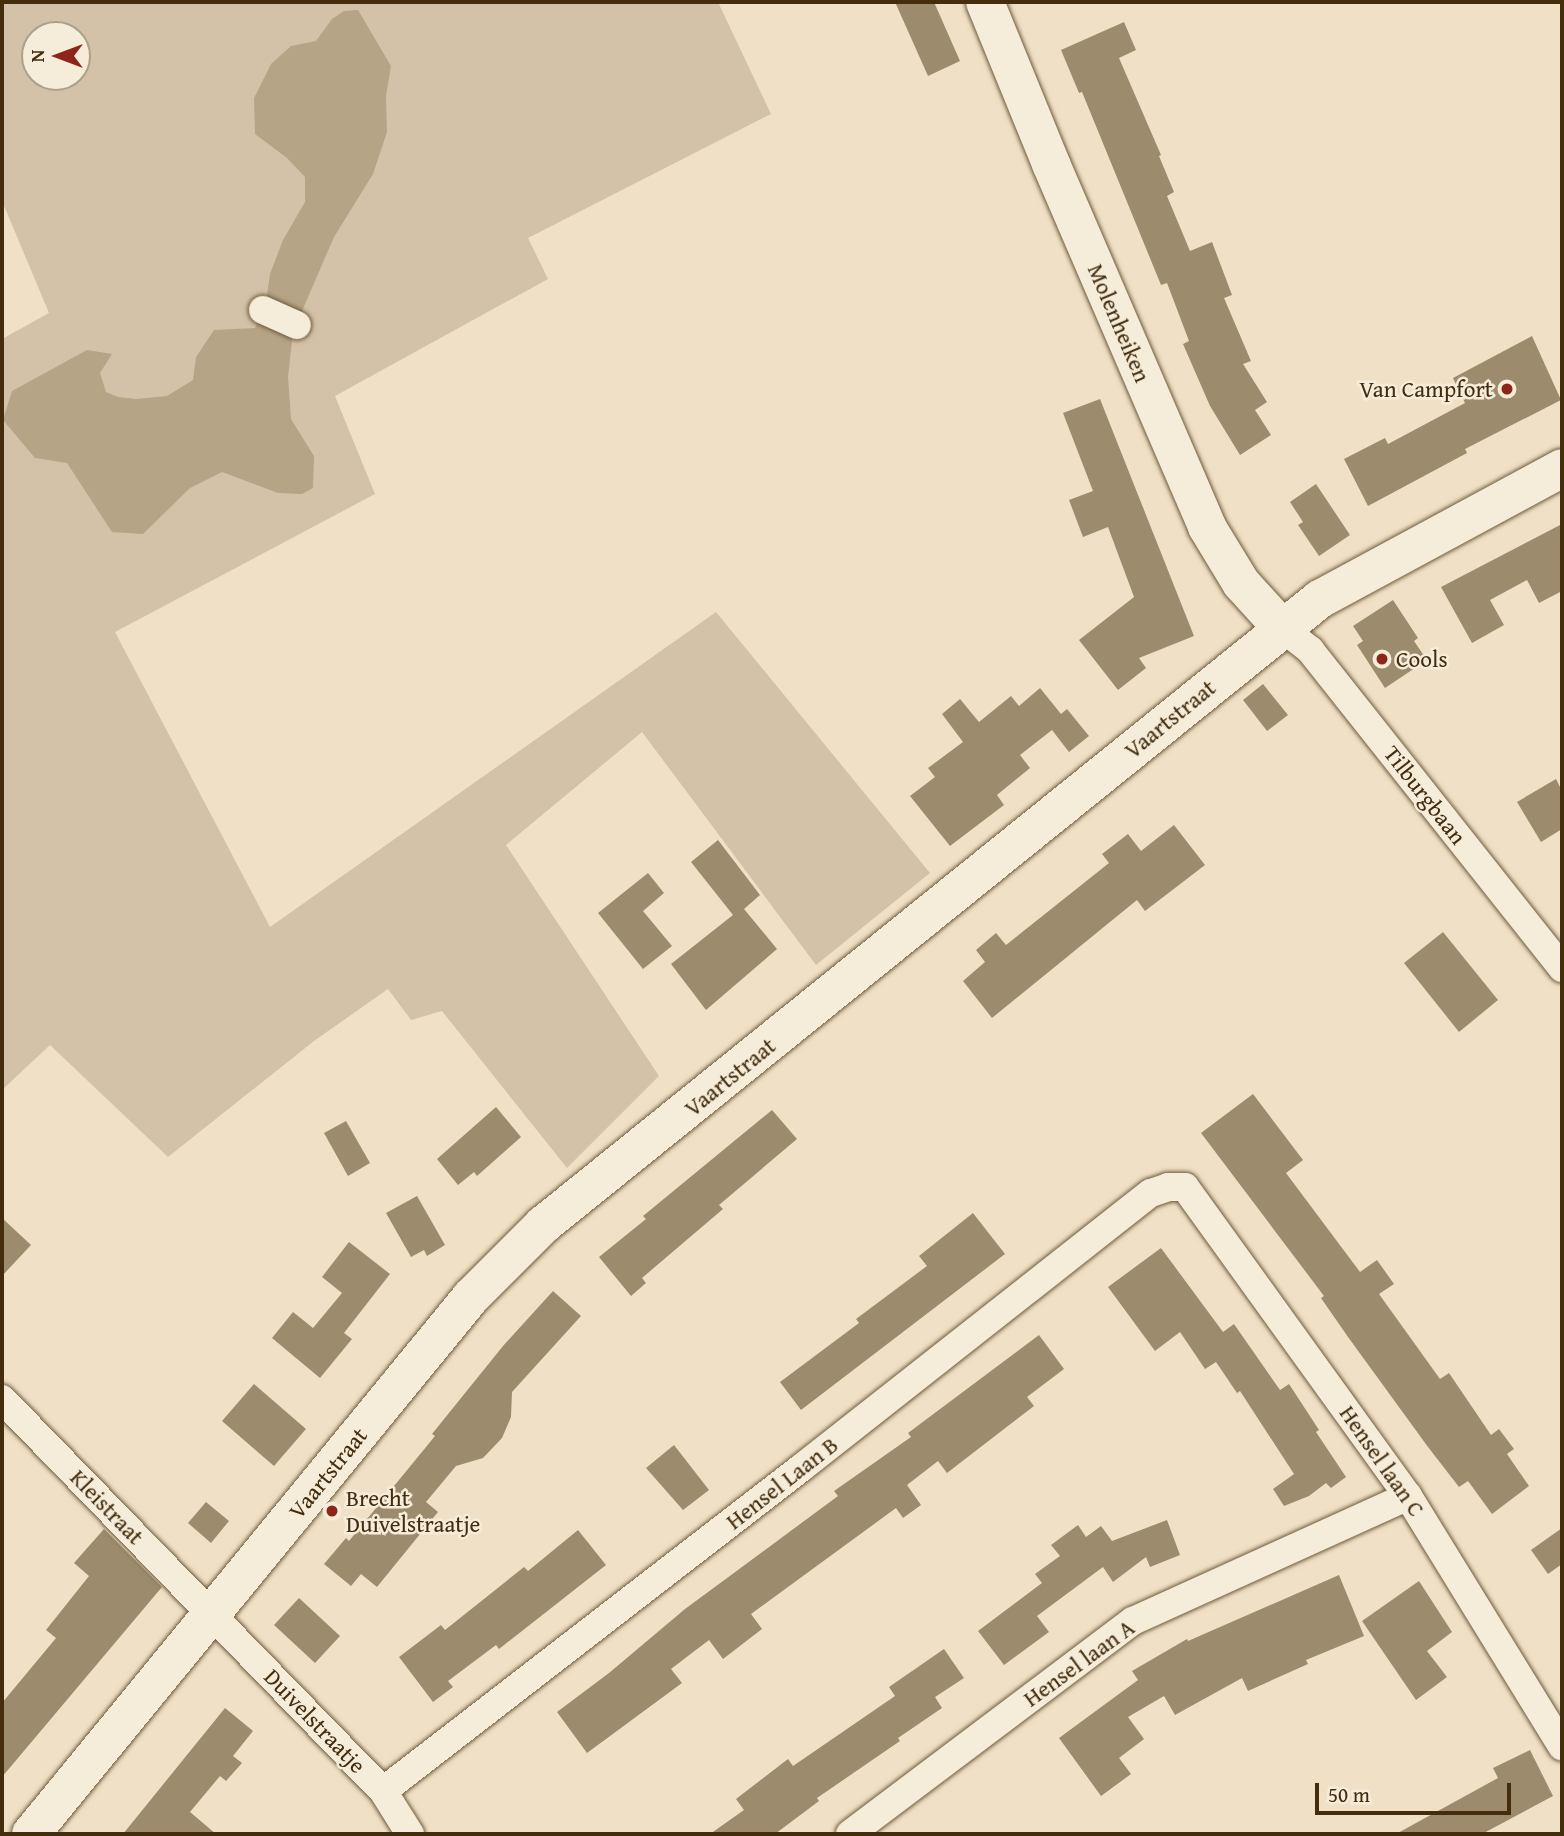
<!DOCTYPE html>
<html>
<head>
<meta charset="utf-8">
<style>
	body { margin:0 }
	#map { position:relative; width:1564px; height:1836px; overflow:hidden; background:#f0e1c6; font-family:"Gentium Book Plus",serif }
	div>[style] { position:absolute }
	.green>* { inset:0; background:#d3c2a7 }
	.water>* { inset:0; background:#b6a487 }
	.building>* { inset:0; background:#9d8b6d }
	.roads { filter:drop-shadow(0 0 2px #6f5a3b) drop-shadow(0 0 2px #6f5a3b) }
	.street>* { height:28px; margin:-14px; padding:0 14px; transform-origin:14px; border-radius:14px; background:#f5ecda }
	.secondary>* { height:38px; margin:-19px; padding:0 19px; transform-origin:19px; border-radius:19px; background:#f5ecda }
	.dots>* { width:19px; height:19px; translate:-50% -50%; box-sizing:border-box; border:4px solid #f5ecda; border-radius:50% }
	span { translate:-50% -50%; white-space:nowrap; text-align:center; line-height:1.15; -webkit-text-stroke:5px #f5ecda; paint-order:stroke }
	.street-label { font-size:23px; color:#442d0d }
	.poi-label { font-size:23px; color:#442d0d }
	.right { translate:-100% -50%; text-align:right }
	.left { translate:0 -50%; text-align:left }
	.frame { position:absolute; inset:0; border:4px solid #442d0d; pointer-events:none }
	.north { position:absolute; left:21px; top:21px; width:70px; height:70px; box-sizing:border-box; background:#f5ecda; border:2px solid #aea088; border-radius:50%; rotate:270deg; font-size:19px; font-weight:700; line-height:28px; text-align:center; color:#442d0d }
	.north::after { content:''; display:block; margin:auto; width:24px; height:32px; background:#8f2418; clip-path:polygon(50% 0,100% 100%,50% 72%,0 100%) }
	.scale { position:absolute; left:1315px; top:1783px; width:196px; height:32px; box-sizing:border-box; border:4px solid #442d0d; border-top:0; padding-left:9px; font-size:21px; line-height:24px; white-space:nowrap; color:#442d0d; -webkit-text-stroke:5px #f5ecda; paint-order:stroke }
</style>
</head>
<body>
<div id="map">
	<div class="green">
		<div style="clip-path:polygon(evenodd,2px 2px,718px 2px,771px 114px,528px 238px,548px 279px,335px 396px,375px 494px,115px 632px,270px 927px,716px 612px,930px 873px,816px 965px,642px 732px,506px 845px,659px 1076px,567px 1168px,442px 1011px,411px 1020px,388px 989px,314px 1041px,168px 1157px,50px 1045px,2px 1090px,2px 339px,49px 313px,2px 201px,2px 2px,35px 35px,77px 35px,77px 77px,35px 77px,35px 35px)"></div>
	</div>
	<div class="water">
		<div style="clip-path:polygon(358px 10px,391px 66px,386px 96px,387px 132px,373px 174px,334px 237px,293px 332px,288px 377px,291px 419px,314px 456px,313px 488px,302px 494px,278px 493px,222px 472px,190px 488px,143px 534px,112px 532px,67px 463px,35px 458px,3px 420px,12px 391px,87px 350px,112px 354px,100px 373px,106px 392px,118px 397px,136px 399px,167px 396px,193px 380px,196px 357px,214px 330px,255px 328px,266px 302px,270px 274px,283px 240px,305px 202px,305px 177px,287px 158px,255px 134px,254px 98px,271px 64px,291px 46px,316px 41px,332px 19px,344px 11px)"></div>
	</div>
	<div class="building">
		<div style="clip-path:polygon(895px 2px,934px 2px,960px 61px,928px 76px)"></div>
		<div style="clip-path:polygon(1124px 22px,1136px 50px,1119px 58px,1161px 155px,1159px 156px,1174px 192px,1167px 196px,1190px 251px,1212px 242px,1232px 295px,1224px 298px,1251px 361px,1243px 364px,1267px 402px,1255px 410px,1271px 435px,1240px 455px,1210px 406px,1183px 344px,1189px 341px,1167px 283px,1161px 285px,1082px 92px,1079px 93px,1061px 50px)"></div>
		<div style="clip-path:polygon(1532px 336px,1561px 400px,1465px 449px,1467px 453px,1368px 506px,1344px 459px,1385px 438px,1388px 444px,1465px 403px,1453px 378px)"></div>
		<div style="clip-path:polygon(1100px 399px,1194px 636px,1139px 658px,1146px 668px,1118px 690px,1079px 640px,1134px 597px,1108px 527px,1083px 537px,1069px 500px,1093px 491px,1063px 413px)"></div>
		<div style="clip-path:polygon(1316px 484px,1350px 535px,1319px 556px,1298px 525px,1303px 522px,1290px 502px)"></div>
		<div style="clip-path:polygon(1562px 524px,1562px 591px,1539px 603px,1527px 580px,1490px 600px,1504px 625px,1472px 643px,1441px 587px)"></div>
		<div style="clip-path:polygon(1393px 600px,1418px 638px,1414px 641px,1427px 660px,1385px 688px,1357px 645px,1363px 641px,1353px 626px)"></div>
		<div style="clip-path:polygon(1263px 684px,1288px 715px,1267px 731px,1243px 700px)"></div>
		<div style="clip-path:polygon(1040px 688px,1061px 714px,1067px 709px,1089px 736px,1069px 752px,1052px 730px,1020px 755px,1030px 768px,997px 795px,1004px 805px,950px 846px,910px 796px,935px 777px,928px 768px,963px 742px,942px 714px,960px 699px,979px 722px,1011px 696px,1019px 706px)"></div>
		<div style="clip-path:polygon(1556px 779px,1562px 791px,1562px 829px,1541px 842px,1517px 802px)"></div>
		<div style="clip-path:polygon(1174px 825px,1205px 865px,1145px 911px,1137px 900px,992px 1018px,963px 981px,985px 962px,976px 950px,996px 933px,1006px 945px,1109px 863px,1102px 854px,1128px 834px,1141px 851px)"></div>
		<div style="clip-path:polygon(718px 840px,760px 895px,744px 909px,777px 949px,706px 1010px,671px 964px,733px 915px,691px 862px)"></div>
		<div style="clip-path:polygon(648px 873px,664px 893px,643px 911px,672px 946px,643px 969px,598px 913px)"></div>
		<div style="clip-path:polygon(1443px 932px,1498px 1000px,1459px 1032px,1404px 963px)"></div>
		<div style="clip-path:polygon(1253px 1094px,1303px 1160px,1286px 1173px,1360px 1272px,1377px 1260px,1394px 1284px,1379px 1294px,1440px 1379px,1449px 1373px,1491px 1435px,1499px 1429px,1514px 1449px,1507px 1454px,1529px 1486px,1492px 1514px,1468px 1481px,1459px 1487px,1428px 1447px,1348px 1337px,1321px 1298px,1324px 1296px,1201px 1133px)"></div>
		<div style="clip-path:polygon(496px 1107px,521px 1137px,477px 1176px,474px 1172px,458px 1185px,437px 1159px)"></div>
		<div style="clip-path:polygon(772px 1110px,797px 1139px,719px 1205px,723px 1209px,642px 1278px,646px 1283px,631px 1296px,599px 1257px,646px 1219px,643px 1216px)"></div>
		<div style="clip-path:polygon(346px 1121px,370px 1163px,348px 1176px,324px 1133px)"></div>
		<div style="clip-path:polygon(417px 1196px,445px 1245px,427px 1256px,424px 1250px,411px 1257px,386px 1213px)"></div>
		<div style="clip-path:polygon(973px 1213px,1005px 1254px,801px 1410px,780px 1382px,859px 1323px,856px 1319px,927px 1266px,919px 1256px)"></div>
		<div style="clip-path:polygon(2px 1218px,31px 1245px,2px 1276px)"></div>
		<div style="clip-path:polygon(349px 1242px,390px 1274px,344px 1333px,352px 1339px,320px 1378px,272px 1338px,293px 1312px,313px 1328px,342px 1293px,322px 1277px)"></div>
		<div style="clip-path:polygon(1161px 1248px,1223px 1332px,1234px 1324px,1280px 1390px,1289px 1384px,1319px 1430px,1316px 1432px,1346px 1477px,1331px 1488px,1326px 1483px,1309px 1496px,1284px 1506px,1273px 1489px,1294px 1474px,1240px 1391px,1237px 1393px,1216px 1362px,1205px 1369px,1180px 1332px,1155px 1351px,1108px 1287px)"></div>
		<div style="clip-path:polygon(553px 1291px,581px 1316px,512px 1392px,511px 1417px,502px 1438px,483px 1458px,456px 1466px,426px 1502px,438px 1512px,377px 1587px,361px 1574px,351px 1586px,324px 1564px,346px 1538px,349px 1541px,435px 1436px,432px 1434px,503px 1346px)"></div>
		<div style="clip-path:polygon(1039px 1335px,1064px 1369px,1027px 1397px,1034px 1406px,947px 1473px,938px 1461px,907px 1485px,921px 1505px,903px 1518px,896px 1508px,751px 1614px,762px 1629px,723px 1659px,709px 1640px,671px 1669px,682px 1683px,587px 1753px,557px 1712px,609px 1673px,685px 1609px,838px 1496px,834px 1491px,911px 1437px,908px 1433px)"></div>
		<div style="clip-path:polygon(254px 1384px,306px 1429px,274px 1466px,222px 1421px)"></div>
		<div style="clip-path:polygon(674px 1445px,709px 1490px,683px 1510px,646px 1468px)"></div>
		<div style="clip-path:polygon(206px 1502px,229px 1521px,211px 1543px,188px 1523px)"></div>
		<div style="clip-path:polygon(1167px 1520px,1180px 1555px,1150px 1567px,1146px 1557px,1113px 1582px,1103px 1567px,1037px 1616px,1049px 1632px,1004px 1665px,978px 1631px,1042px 1583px,1035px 1574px,1060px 1556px,1051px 1545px,1078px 1525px,1086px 1537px,1101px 1526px,1112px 1541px)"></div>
		<div style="clip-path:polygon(1562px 1528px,1562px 1564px,1548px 1574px,1531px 1550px)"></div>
		<div style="clip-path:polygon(104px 1529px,162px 1587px,2px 1777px,2px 1703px,56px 1638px,46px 1630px,89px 1576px,74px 1563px)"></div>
		<div style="clip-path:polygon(578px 1530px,606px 1565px,499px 1649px,496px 1645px,448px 1681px,453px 1687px,433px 1702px,399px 1657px,441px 1625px,445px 1630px,524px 1567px,528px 1571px)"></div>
		<div style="clip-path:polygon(1339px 1575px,1364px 1636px,1306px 1660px,1308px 1664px,1248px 1691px,1242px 1678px,1175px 1715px,1164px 1696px,1128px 1717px,1144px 1739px,1119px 1758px,1131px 1774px,1101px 1796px,1059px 1738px,1138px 1680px,1132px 1671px,1187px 1639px,1188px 1641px)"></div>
		<div style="clip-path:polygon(1419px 1581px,1452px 1632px,1427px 1651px,1447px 1677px,1416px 1700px,1362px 1621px)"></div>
		<div style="clip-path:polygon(299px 1598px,340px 1636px,315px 1663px,274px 1625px)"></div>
		<div style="clip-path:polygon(944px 1649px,964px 1678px,935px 1697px,942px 1708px,898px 1738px,900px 1741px,817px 1798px,819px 1801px,775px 1834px,710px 1834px,744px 1810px,736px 1799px,788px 1759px,793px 1766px,895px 1696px,889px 1687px)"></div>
		<div style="clip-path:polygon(225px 1708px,253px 1731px,233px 1756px,242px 1763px,226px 1781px,220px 1776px,190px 1812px,216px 1834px,123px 1834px)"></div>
		<div style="clip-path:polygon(1530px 1750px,1553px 1796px,1482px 1834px,1396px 1834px,1498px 1778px,1493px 1768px)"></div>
	</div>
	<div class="roads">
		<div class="street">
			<div style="left:263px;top:310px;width:37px;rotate:24deg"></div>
			<div style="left:1282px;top:628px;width:36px;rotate:38deg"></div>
			<div style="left:1310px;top:650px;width:406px;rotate:51.6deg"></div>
			<div style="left:2px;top:1399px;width:547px;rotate:45.82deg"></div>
			<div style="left:383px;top:1791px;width:51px;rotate:57.9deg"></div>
			<div style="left:383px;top:1791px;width:528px;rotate:-37.69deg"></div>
			<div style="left:801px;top:1468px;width:445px;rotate:-38.2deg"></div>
			<div style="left:1151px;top:1193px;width:18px;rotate:-19deg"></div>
			<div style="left:1168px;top:1187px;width:17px"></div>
			<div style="left:1185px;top:1187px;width:381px;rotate:54.2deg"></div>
			<div style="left:1408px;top:1496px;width:294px;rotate:58.4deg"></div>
			<div style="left:850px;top:1834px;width:354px;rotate:-37deg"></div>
			<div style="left:1133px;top:1621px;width:302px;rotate:-24.4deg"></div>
		</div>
		<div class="secondary">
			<div style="left:985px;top:2px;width:175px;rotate:67.8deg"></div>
			<div style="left:1051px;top:164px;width:395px;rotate:66.7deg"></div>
			<div style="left:1207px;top:527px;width:66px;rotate:58.7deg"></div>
			<div style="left:1241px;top:583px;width:61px;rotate:47.7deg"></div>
			<div style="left:31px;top:1834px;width:694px;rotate:-50.67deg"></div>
			<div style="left:471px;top:1297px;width:102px;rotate:-45deg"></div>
			<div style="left:543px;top:1225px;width:998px;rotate:-38.86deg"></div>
			<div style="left:1320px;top:599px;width:275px;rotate:-28.4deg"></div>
		</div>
	</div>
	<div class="dots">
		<div style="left:1507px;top:389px;background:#8f2418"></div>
		<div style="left:1382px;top:659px;background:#8f2418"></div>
		<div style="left:332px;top:1511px;background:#8f2418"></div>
	</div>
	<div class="street-label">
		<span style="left:1119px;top:323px;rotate:67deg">Molenheiken</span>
		<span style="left:1170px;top:719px;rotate:-39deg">Vaartstraat</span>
		<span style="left:1425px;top:795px;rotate:52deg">Tilburgbaan</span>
		<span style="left:730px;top:1077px;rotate:-39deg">Vaartstraat</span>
		<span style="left:1382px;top:1461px;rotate:55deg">Hensel laan C</span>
		<span style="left:328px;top:1473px;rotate:-51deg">Vaartstraat</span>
		<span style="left:782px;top:1483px;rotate:-38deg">Hensel Laan B</span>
		<span style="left:107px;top:1507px;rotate:46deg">Kleistraat</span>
		<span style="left:1079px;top:1663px;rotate:-36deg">Hensel laan A</span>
		<span style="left:315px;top:1721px;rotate:46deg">Duivelstraatje</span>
	</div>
	<div class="poi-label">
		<span class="right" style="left:1493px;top:389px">Van Campfort</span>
		<span class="left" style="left:1396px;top:659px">Cools</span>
		<span class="left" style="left:346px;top:1511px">Brecht<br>Duivelstraatje</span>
	</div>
	<div class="frame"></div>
	<div class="north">N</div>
	<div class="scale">50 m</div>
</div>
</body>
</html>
